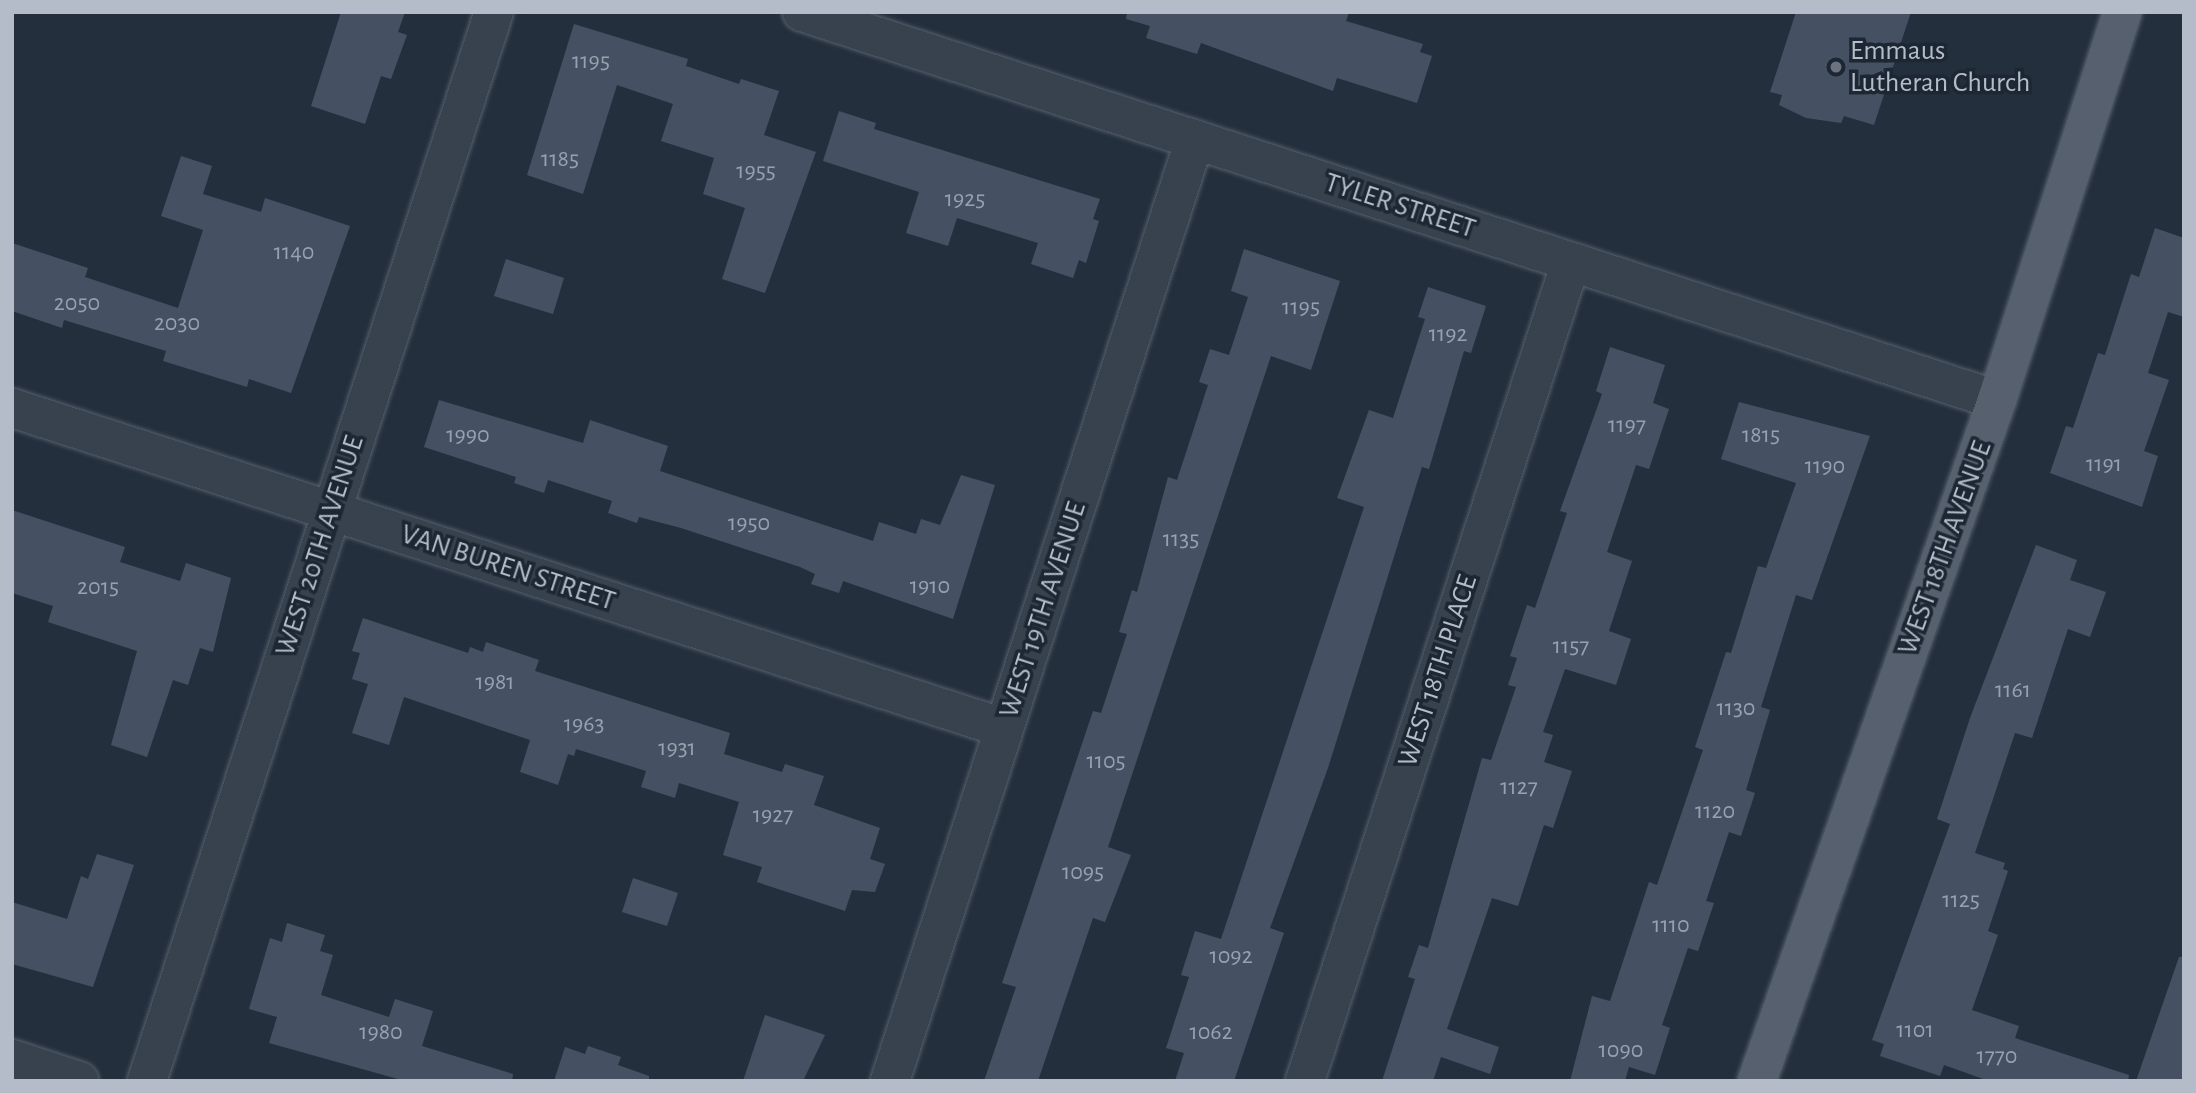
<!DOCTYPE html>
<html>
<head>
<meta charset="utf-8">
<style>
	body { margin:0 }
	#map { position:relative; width:2196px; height:1093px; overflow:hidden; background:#242f3e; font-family:"Alegreya Sans",sans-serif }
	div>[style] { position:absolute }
	.building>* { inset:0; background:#455162 }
	.roads { filter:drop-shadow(0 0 2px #565f6c) drop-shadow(0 0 2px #565f6c) }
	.minor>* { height:38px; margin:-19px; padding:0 19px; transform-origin:19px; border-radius:19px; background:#38414e }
	.major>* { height:38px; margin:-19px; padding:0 19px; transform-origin:19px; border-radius:19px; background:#56606e }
	.dots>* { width:19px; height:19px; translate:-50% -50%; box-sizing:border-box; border:4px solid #1d2633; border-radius:50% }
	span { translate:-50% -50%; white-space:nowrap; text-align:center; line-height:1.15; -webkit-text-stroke:7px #1d2633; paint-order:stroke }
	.number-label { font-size:24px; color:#98a1af }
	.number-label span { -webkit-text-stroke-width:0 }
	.poi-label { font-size:28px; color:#b4bcc9 }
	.left { translate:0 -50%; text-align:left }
	.street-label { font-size:28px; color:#b4bcc9 }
	.frame { position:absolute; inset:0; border:14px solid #b4bcc9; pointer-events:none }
</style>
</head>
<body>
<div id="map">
	<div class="building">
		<div style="clip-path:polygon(341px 12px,405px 12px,398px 32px,407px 35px,391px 79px,381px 76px,365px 124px,311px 106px)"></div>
		<div style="clip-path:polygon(1127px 12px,1349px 12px,1346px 21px,1423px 44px,1420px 52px,1432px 56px,1417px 103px,1337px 78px,1333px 91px,1201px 43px,1197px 54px,1146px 38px,1150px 26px,1126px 19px)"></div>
		<div style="clip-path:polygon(1796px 12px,1911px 12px,1874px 125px,1844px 116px,1841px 123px,1806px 118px,1779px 105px,1782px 95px,1770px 92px)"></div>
		<div style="clip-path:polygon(574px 24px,688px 59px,686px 66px,739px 84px,741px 79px,779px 91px,764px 135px,816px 152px,765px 293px,722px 279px,745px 208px,703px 194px,714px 158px,661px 141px,673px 104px,617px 85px,583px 194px,527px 175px)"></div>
		<div style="clip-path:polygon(839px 111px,876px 123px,874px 129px,1100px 199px,1093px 219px,1099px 221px,1086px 263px,1079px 260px,1073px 278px,1031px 264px,1038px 243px,957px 218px,948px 246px,906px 233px,919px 192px,823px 161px)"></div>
		<div style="clip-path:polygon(181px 156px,212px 166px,203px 194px,261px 212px,265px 198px,350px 226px,291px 393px,249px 379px,247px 387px,163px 361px,166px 351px,64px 320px,62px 328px,12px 311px,12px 243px,88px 268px,85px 277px,178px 308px,203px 230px,161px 216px)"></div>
		<div style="clip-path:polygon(2155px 228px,2184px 238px,2184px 317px,2168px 312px,2148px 373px,2169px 380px,2144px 451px,2158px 456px,2142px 507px,2050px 473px,2066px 426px,2073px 428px,2098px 353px,2105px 355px,2131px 274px,2139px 277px)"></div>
		<div style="clip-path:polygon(1244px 249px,1340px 281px,1311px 370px,1271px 356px,1108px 847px,1131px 855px,1105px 922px,1093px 918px,1038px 1081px,984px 1081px,1016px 987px,1002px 983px,1093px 711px,1101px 713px,1127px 634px,1119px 632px,1132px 590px,1137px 592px,1168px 477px,1177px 480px,1208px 385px,1199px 382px,1210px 349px,1229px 355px,1248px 297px,1231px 291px)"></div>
		<div style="clip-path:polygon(506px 259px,564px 278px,553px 314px,494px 296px)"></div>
		<div style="clip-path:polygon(1428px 287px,1486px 306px,1471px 353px,1464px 351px,1429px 469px,1422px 467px,1328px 768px,1270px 928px,1284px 933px,1234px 1081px,1175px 1081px,1184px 1053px,1166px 1048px,1189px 977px,1181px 975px,1195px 931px,1221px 939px,1364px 507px,1337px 498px,1369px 410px,1393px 418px,1425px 319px,1418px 317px)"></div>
		<div style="clip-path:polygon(1610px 347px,1665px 365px,1653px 403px,1669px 409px,1649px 469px,1636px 465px,1607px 552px,1632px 561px,1609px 631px,1631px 639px,1616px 685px,1565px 669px,1543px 732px,1553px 735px,1544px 762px,1572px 771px,1553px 828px,1544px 825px,1518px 906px,1492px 898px,1447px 1029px,1499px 1047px,1490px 1074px,1441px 1057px,1433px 1081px,1382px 1081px,1415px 979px,1408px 977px,1419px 945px,1428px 948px,1482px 758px,1491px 760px,1516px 687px,1508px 685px,1517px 658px,1510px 656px,1527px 605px,1535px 608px,1567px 513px,1560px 511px,1602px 394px,1596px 391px)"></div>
		<div style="clip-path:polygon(439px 400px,583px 443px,590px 420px,668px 446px,660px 471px,873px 541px,879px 522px,916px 534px,921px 519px,940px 525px,961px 475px,995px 485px,953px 619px,843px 581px,839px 593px,811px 584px,815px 574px,800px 567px,681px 528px,639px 517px,637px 523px,608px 513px,612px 501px,548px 480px,544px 493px,514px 483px,516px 477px,424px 447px)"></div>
		<div style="clip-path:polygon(1739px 402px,1870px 436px,1812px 600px,1796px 595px,1761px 707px,1770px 710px,1746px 790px,1755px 793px,1741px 836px,1729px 832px,1706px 901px,1714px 903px,1698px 951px,1688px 948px,1662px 1025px,1670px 1028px,1655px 1075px,1629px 1067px,1625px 1081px,1570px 1081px,1592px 996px,1610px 1001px,1649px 882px,1657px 885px,1703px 750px,1695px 747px,1726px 652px,1731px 653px,1758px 566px,1766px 568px,1796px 483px,1721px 459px)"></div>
		<div style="clip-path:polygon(12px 510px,125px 547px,120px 562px,180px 581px,186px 563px,231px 578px,213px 652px,200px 648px,188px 685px,173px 680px,147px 757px,111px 745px,137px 651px,48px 622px,53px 606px,12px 593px)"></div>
		<div style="clip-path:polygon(2036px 545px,2077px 560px,2070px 580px,2106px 592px,2090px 637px,2068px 629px,2032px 738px,2015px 733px,1975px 853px,2005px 863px,2003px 869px,2008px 871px,1988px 931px,1998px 935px,1972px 1010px,2019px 1026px,2015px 1038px,2129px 1075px,2128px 1081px,1989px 1081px,1944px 1065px,1940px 1076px,1880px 1056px,1884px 1044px,1872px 1040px,1950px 824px,1937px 819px,1970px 718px)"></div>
		<div style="clip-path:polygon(363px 618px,468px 653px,470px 647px,483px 652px,486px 642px,539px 660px,535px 671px,730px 733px,724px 754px,782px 772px,785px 764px,824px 776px,814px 805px,880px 828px,870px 859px,885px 864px,875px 892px,852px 890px,845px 911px,757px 882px,762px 867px,723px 855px,739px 802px,679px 783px,675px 798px,641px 787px,646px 771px,576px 749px,574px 756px,568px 754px,558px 785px,520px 772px,530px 740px,404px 697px,389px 745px,352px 733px,368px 684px,352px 679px,360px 653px,352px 651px)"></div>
		<div style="clip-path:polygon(97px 854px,134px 865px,93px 987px,12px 964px,12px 902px,67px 919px,81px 876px,88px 879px)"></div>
		<div style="clip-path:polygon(633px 878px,678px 893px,667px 926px,622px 912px)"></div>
		<div style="clip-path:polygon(287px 923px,325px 935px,320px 951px,333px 955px,321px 995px,389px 1017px,395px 999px,433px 1011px,422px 1046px,513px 1074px,512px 1081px,405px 1081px,269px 1043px,277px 1017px,249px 1009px,270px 938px,282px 942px)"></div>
		<div style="clip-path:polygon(2179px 957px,2184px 957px,2184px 1081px,2136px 1081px)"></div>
		<div style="clip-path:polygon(765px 1015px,825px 1035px,803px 1081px,743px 1081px)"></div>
		<div style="clip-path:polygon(588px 1046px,621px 1057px,618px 1065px,649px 1076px,649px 1081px,554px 1081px,565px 1047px,585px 1054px)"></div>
	</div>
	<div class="roads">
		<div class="minor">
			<div style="left:802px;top:12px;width:1256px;rotate:17.99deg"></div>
			<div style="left:12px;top:408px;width:1042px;rotate:17.88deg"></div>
			<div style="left:12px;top:1059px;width:71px;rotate:18.2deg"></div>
			<div style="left:147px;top:1081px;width:1124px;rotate:-72.02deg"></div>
			<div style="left:890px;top:1081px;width:990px;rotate:-72.06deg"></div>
			<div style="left:1305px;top:1081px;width:861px;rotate:-72.01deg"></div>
		</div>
		<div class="major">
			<div style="left:1757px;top:1081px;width:722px;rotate:-70.59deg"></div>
			<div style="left:1997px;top:400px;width:408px;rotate:-72.1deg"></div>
		</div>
	</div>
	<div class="dots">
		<div style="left:1836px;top:67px;background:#6b7280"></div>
	</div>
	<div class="number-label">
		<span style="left:591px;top:62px">1195</span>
		<span style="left:560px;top:160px">1185</span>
		<span style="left:756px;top:172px">1955</span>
		<span style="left:965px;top:200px">1925</span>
		<span style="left:294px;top:253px">1140</span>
		<span style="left:77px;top:304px">2050</span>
		<span style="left:1301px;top:308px">1195</span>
		<span style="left:177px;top:324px">2030</span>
		<span style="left:1448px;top:335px">1192</span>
		<span style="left:1627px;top:426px">1197</span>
		<span style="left:468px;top:436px">1990</span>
		<span style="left:1761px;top:436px">1815</span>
		<span style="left:2104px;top:465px">1191</span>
		<span style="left:1825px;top:467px">1190</span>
		<span style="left:749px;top:524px">1950</span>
		<span style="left:1181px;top:540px">1135</span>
		<span style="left:930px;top:587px">1910</span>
		<span style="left:98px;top:588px">2015</span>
		<span style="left:1571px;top:647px">1157</span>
		<span style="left:495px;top:683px">1981</span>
		<span style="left:2013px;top:691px">1161</span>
		<span style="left:1736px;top:709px">1130</span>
		<span style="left:584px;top:725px">1963</span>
		<span style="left:677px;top:749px">1931</span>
		<span style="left:1106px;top:762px">1105</span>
		<span style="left:1519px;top:788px">1127</span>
		<span style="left:1715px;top:812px">1120</span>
		<span style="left:773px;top:816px">1927</span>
		<span style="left:1083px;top:873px">1095</span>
		<span style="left:1961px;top:901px">1125</span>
		<span style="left:1671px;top:926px">1110</span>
		<span style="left:1231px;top:957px">1092</span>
		<span style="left:1915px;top:1031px">1101</span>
		<span style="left:381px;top:1033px">1980</span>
		<span style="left:1211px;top:1033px">1062</span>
		<span style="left:1621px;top:1051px">1090</span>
		<span style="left:1997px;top:1057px">1770</span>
	</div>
	<div class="poi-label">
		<span class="left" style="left:1850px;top:67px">Emmaus<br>Lutheran Church</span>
	</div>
	<div class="street-label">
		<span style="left:1400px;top:206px;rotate:18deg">TYLER STREET</span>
		<span style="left:320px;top:546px;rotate:-72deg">WEST 20TH AVENUE</span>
		<span style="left:1945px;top:548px;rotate:-70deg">WEST 18TH AVENUE</span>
		<span style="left:508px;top:568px;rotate:18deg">VAN BUREN STREET</span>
		<span style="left:1043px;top:610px;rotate:-72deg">WEST 19TH AVENUE</span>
		<span style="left:1438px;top:671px;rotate:-72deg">WEST 18TH PLACE</span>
	</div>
	<div class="frame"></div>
</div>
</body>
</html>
